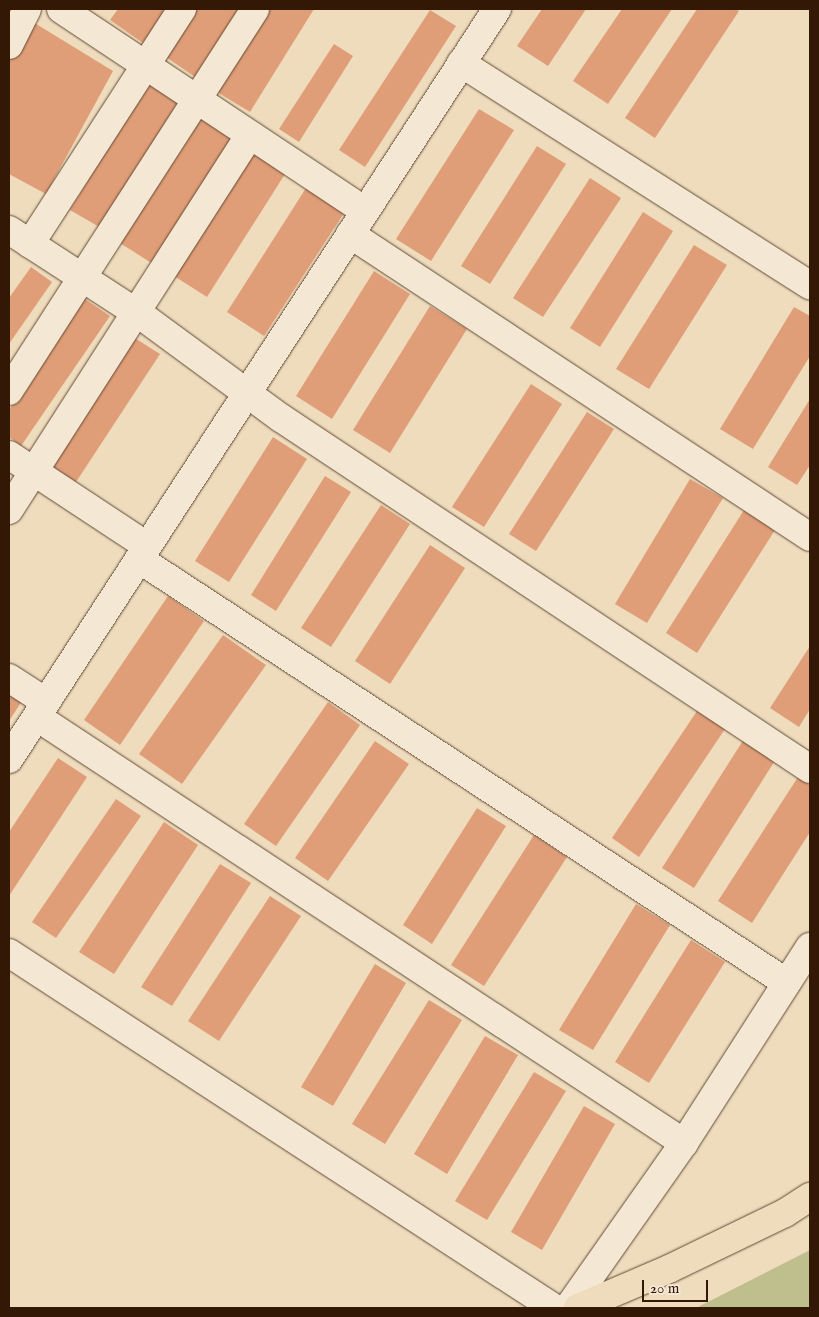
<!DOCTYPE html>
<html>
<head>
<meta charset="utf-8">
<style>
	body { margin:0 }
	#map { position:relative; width:819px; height:1317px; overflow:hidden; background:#eedcbd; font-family:"IM FELL English",serif }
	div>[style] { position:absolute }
	.green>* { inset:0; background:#bfbe8d }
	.building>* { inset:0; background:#e09e78 }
	.roads { filter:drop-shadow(0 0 1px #624934) drop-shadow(0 0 1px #624934) }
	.minor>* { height:28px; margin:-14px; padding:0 14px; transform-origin:14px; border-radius:14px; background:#f4e8d4 }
	.major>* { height:28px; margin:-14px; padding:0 14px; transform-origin:14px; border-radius:14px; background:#eedcbd }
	span { translate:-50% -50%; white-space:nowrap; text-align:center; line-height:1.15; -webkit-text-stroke:5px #f4e8d4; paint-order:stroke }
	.frame { position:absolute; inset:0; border:10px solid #341806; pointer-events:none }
	.scale { position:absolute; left:642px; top:1280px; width:66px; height:22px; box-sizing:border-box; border:2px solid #341806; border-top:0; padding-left:6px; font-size:15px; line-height:18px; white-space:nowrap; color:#341806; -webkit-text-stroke:4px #f4e8d4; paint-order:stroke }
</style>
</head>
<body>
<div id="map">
	<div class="green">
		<div style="clip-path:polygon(810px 1250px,810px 1308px,696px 1308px)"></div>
	</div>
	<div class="building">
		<div style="clip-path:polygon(118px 9px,167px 9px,143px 43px,110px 20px)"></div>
		<div style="clip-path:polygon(194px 9px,246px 9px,198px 79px,163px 55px)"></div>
		<div style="clip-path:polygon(268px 9px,314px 9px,250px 112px,217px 92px)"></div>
		<div style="clip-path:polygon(542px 9px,586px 9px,548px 66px,517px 46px)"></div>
		<div style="clip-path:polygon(622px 9px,672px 9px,608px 104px,573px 81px)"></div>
		<div style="clip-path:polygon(697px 9px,736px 9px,739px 11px,655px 138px,625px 118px)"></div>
		<div style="clip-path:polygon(430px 10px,456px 26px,365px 167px,339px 150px)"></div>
		<div style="clip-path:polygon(28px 19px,113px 71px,46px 194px,9px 174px,9px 58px)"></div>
		<div style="clip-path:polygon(334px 44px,353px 56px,299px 142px,279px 129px)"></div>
		<div style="clip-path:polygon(147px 83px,178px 102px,101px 228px,70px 210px)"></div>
		<div style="clip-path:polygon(479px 109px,514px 130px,431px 261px,396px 239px)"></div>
		<div style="clip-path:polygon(199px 118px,232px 138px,153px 264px,120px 243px)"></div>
		<div style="clip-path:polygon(537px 146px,566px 164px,490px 284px,461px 266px)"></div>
		<div style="clip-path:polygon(253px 153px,285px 174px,207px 297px,174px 276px)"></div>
		<div style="clip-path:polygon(590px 178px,621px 198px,543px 317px,513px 298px)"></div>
		<div style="clip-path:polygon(306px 188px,344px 213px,264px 336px,227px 312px)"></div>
		<div style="clip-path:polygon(643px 212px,673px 231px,600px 347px,570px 328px)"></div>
		<div style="clip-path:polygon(694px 245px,727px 265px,649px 389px,616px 369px)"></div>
		<div style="clip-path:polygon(31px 267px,52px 282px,9px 344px,9px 298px)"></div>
		<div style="clip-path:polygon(374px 271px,410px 294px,332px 419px,296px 396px)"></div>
		<div style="clip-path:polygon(85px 299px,110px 316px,21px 446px,9px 437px,9px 410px)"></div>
		<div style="clip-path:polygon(430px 306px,467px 329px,390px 453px,353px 430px)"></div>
		<div style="clip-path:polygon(794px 307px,810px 316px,810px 356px,753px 449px,720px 429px)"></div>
		<div style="clip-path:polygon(130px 335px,160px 354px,76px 482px,46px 462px)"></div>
		<div style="clip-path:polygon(531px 384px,562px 404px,484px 527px,452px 507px)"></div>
		<div style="clip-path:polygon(810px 399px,810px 465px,797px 485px,768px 467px)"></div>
		<div style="clip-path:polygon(587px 412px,614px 429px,536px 551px,509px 534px)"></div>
		<div style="clip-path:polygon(273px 437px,307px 459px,229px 582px,195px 561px)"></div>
		<div style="clip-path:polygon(325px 476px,351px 492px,276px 611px,251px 595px)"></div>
		<div style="clip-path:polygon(690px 479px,723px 498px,647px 623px,615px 604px)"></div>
		<div style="clip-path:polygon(381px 505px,410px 524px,331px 647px,301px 628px)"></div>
		<div style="clip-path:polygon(744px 510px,775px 530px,697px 653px,666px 633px)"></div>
		<div style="clip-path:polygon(430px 545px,465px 568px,390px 684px,355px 661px)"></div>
		<div style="clip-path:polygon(168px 596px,204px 621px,120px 745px,84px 720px)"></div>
		<div style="clip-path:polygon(223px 635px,266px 665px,182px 784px,139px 754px)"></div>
		<div style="clip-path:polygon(810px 646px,810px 709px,799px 727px,770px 708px)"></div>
		<div style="clip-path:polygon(9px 692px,22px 701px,9px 721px)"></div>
		<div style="clip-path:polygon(328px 702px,360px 725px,276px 846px,244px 824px)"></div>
		<div style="clip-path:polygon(699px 708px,727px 726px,639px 857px,612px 838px)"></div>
		<div style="clip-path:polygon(744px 739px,776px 759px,694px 888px,662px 868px)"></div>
		<div style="clip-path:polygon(375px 741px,409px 764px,328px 881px,295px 858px)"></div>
		<div style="clip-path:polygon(58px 758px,87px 777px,9px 896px,9px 832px)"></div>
		<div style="clip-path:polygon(798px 777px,810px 785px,810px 832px,752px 923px,718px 901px)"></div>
		<div style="clip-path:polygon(116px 799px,141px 816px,56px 938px,32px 922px)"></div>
		<div style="clip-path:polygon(477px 808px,506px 826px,432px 944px,403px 925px)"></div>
		<div style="clip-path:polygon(164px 822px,198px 845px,114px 974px,79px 952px)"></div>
		<div style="clip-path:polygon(534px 835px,567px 857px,484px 986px,451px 965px)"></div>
		<div style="clip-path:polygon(220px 864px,251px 883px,172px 1006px,141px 987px)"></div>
		<div style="clip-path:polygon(270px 896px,301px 916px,219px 1041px,188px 1021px)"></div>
		<div style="clip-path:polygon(636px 904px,670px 925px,593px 1050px,559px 1030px)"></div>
		<div style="clip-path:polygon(691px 940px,725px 962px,649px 1083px,615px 1062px)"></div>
		<div style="clip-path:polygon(375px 964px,406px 983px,333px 1106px,301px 1087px)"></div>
		<div style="clip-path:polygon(429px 1000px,462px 1020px,385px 1144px,352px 1124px)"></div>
		<div style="clip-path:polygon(485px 1036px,518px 1055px,447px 1174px,414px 1154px)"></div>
		<div style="clip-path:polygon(534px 1072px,566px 1091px,487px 1220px,455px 1201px)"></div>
		<div style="clip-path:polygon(584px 1106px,615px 1124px,542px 1250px,511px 1232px)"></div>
	</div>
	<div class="roads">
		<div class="minor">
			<div style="left:61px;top:9px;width:365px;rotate:33.6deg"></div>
			<div style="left:9px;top:45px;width:40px;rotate:-63.4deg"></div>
			<div style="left:461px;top:63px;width:414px;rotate:32.5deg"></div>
			<div style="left:9px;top:230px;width:163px;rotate:33deg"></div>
			<div style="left:146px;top:319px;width:167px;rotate:36.3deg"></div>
			<div style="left:281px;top:418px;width:635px;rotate:33.56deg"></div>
			<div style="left:350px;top:234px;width:551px;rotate:33.37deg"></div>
			<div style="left:30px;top:244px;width:280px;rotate:-57.1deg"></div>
			<div style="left:9px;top:391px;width:454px;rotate:-57.2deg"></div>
			<div style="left:9px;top:455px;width:165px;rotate:33.4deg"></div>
			<div style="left:9px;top:510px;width:446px;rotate:-57.3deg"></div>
			<div style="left:139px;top:559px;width:774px;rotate:33.2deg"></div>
			<div style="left:9px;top:678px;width:44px;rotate:33deg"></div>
			<div style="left:37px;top:717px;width:775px;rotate:33.36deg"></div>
			<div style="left:9px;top:759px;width:895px;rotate:-56.95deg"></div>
			<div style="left:9px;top:953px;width:650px;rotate:33.08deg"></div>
			<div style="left:568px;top:1308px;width:202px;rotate:-54.9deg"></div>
			<div style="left:684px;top:1143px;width:233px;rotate:-57.3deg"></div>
		</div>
		<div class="major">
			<div style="left:578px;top:1308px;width:99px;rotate:-23.2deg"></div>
			<div style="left:669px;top:1269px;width:129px;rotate:-25.8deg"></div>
			<div style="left:785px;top:1213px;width:30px;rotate:-33deg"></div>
		</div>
	</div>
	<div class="frame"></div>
	<div class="scale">20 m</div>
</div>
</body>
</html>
